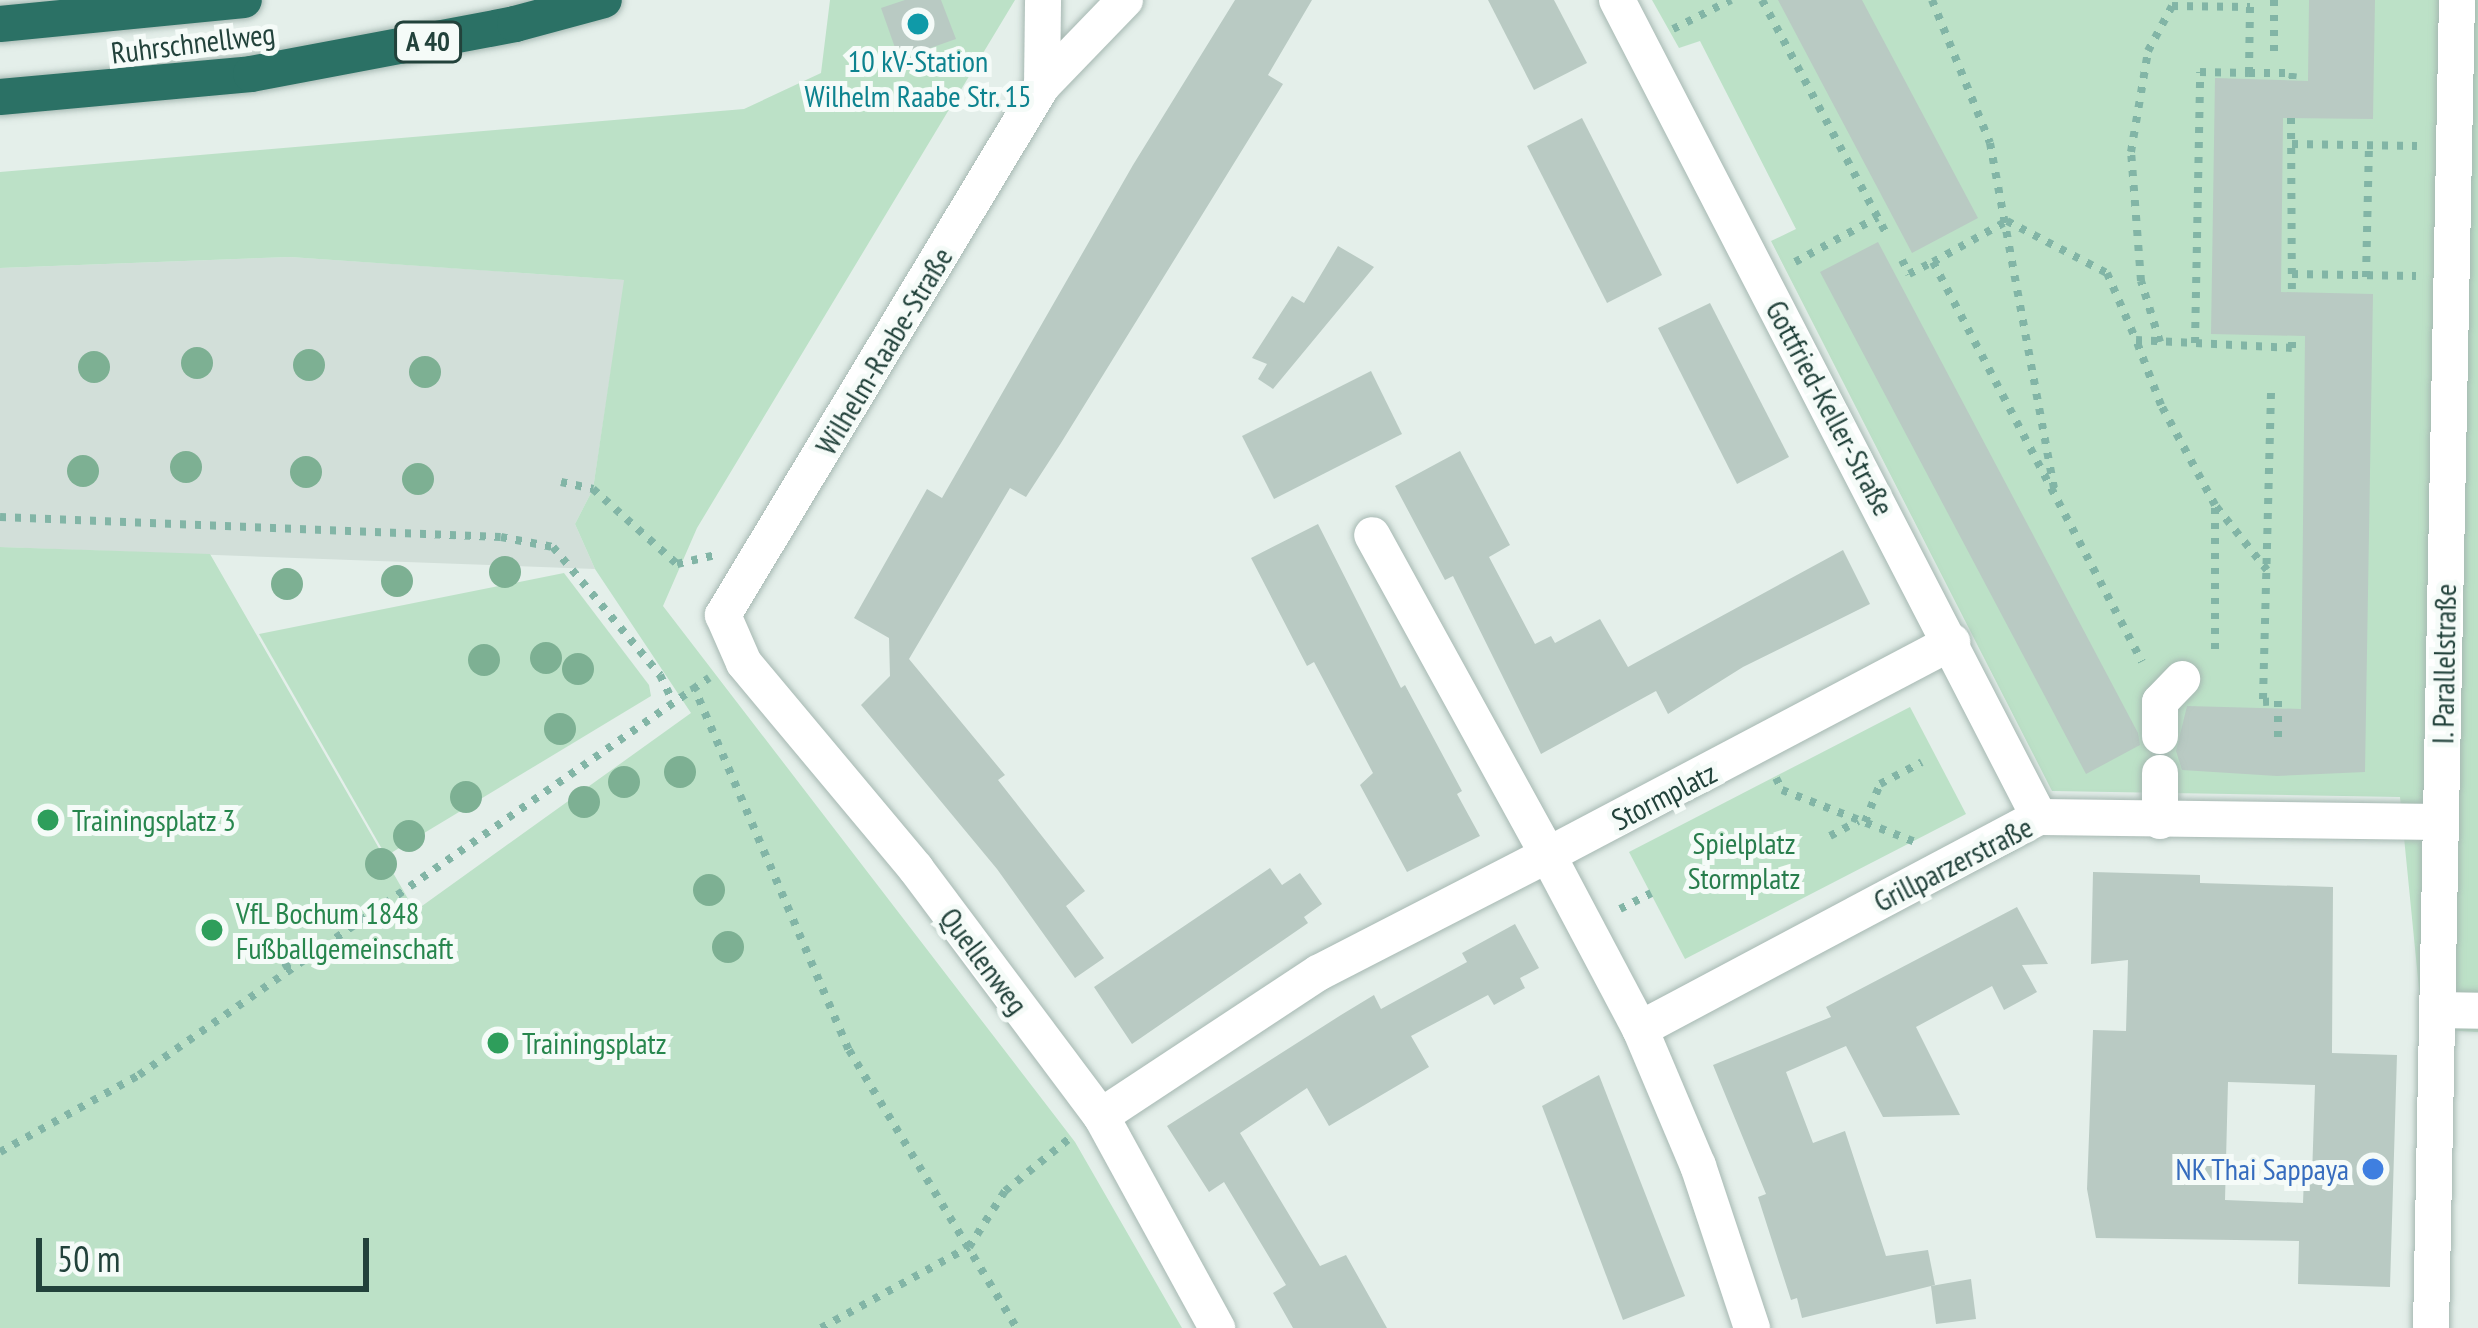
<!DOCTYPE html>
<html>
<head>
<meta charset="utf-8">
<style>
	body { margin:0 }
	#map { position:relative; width:2478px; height:1328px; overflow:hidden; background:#e4efea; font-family:"PT Sans Narrow",sans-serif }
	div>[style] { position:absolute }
	.built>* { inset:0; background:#d2dfd9 }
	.green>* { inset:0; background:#bce1c7 }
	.building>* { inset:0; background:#b9cac3 }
	.path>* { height:8px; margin-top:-4px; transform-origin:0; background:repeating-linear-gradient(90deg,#82b5a6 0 6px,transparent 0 15px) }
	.roads { filter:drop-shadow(0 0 3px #a6b8b2) drop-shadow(0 0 3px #a6b8b2) }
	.minor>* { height:36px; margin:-18px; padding:0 18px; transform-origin:18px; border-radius:18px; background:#fff }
	.highway>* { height:36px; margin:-18px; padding:0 18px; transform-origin:18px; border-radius:18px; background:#2b7165 }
	.trees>* { width:32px; height:32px; margin:-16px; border-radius:50%; background:#7db093 }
	.dots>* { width:33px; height:33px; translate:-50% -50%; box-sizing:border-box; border:6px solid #f5fbf8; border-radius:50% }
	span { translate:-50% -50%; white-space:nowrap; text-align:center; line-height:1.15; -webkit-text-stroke:10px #f5fbf8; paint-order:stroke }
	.shield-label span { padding:3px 9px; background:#f5fbf8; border:3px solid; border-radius:9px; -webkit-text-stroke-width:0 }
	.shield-label { font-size:27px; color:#22423b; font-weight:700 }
	.street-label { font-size:30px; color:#22423b }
	.culture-label { font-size:30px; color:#0d838f }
	.leisure-label { font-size:30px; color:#27864d }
	.left { translate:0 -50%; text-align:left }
	.park-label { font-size:30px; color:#287d4c }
	.shop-label { font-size:30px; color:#366cbe }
	.right { translate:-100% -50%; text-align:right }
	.scale { position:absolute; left:36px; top:1238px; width:333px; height:54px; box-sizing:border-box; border:6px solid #22423b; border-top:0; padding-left:15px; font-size:36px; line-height:42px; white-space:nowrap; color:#22423b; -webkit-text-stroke:9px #f5fbf8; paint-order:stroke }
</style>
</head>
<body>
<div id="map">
	<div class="built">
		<div style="clip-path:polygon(290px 257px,625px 280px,593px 489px,575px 524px,595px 569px,0 547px,0 268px)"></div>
	</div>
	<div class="green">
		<div style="clip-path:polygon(830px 0,1015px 0,697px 528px,663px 606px,1075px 1142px,1182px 1328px,0 1328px,0 547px,210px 554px,415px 911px,691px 713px,595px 569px,575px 524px,593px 489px,624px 280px,290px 257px,0 268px,0 172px,744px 109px,821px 73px)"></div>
		<div style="clip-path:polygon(1652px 0,2478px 0,2478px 1032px,2423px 1029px,2400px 797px,2052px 791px,1771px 241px,1796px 229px,1700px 41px,1679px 48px)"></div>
		<div style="clip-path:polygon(564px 573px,649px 685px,651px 696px,386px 856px,259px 634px)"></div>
		<div style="clip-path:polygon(1910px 707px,1966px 814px,1685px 959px,1629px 852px)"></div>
	</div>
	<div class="building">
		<div style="clip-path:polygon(905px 0,941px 0,956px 39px,899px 59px,881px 8px)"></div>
		<div style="clip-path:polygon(1235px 0,1312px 0,1268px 75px,1283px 84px,1061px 443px,1026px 497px,1010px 488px,909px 659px,1005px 775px,998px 780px,1085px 891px,1066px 906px,1104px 958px,1075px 978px,997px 869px,861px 705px,890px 676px,889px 638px,854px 618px,927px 489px,942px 498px,1133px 165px)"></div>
		<div style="clip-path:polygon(1488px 0,1554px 0,1587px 63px,1534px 90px)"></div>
		<div style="clip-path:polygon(1778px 0,1862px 0,1978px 218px,1912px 253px)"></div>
		<div style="clip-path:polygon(2309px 0,2375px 0,2373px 119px,2283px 118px,2281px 292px,2373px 294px,2365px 772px,2277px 776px,2182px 770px,2176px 751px,2187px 706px,2301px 709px,2305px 336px,2211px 334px,2215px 78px,2308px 81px)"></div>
		<div style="clip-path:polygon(1582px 118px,1662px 275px,1607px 303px,1527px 146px)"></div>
		<div style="clip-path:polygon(1878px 242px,2138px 733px,2140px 745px,2086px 774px,1820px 272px)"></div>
		<div style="clip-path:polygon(1338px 246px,1374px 267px,1273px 389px,1258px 379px,1267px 364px,1252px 358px,1292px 296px,1304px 303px)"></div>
		<div style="clip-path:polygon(1710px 303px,1789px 457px,1737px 484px,1658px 328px)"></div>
		<div style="clip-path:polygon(1371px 371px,1402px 434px,1274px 499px,1242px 436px)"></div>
		<div style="clip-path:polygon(1460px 451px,1510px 545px,1489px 557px,1535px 644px,1551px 636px,1555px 643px,1600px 619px,1628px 667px,1843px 550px,1870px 604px,1743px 667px,1668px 714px,1656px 691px,1541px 754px,1453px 576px,1445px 580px,1395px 486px)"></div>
		<div style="clip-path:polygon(1318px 524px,1401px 688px,1405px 685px,1462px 791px,1457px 794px,1480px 836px,1407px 872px,1360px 785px,1373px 773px,1314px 662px,1307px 666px,1251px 558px)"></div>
		<div style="clip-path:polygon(1270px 868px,1282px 885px,1300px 873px,1322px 904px,1304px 917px,1308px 923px,1132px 1044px,1094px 987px)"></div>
		<div style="clip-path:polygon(evenodd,2093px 872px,2200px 875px,2200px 883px,2333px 887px,2332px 1053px,2397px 1055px,2390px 1287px,2298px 1284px,2299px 1241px,2096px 1238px,2087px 1189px,2093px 1030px,2126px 1031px,2128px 960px,2091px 964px,2093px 872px,2228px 1082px,2315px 1085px,2312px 1176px,2304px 1176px,2303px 1203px,2225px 1200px,2228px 1082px)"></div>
		<div style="clip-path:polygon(2017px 907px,2048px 964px,2022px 965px,2037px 992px,2004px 1010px,1992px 986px,1916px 1027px,1960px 1115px,1883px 1117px,1846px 1046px,1786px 1072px,1813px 1143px,1845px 1131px,1886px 1256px,1928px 1250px,1935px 1285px,1802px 1318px,1797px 1298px,1791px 1300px,1758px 1197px,1766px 1194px,1713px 1065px,1831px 1017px,1826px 1007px)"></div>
		<div style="clip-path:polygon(1515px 924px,1539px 968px,1520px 978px,1525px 988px,1494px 1005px,1488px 995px,1411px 1036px,1429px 1067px,1329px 1126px,1307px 1088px,1240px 1133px,1320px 1266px,1346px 1255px,1387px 1328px,1293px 1328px,1273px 1293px,1286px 1285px,1224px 1182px,1209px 1192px,1167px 1126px,1341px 1015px,1374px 995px,1381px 1009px,1467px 962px,1462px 953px)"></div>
		<div style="clip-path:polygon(1599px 1075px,1685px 1296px,1623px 1320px,1542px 1106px)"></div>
		<div style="clip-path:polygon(1971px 1279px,1976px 1319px,1936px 1324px,1931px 1286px)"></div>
	</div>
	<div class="path">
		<div style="left:1762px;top:0;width:268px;rotate:62deg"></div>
		<div style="left:1932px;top:0;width:154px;rotate:67.9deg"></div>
		<div style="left:1990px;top:143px;width:356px;rotate:79.5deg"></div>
		<div style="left:2274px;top:0;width:51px;rotate:90deg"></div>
		<div style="left:1673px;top:29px;width:65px;rotate:-26.6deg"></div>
		<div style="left:2291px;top:118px;width:175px;rotate:89.7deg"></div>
		<div style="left:2292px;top:144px;width:125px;rotate:0.9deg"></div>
		<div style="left:1902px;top:260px;width:16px;rotate:63deg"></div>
		<div style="left:1909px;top:274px;width:27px;rotate:-27deg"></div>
		<div style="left:1933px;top:262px;width:451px;rotate:62.4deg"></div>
		<div style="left:1795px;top:262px;width:94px;rotate:-28.5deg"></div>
		<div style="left:1933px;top:262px;width:85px;rotate:-29deg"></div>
		<div style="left:2007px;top:221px;width:113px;rotate:27.5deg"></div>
		<div style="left:2107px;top:273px;width:73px;rotate:66.6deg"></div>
		<div style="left:2292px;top:274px;width:124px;rotate:0.9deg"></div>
		<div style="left:2366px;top:277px;width:132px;rotate:-88.7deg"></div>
		<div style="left:2160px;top:342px;width:64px;rotate:-107.3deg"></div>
		<div style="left:2141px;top:281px;width:129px;rotate:-94.4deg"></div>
		<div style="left:2131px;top:152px;width:102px;rotate:-80.4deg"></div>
		<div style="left:2148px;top:51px;width:51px;rotate:-61.9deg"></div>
		<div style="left:2172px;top:6px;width:78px;rotate:0.7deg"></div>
		<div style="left:2250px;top:7px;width:66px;rotate:90.9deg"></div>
		<div style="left:2249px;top:73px;width:44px"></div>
		<div style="left:2293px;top:73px;width:7px;rotate:98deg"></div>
		<div style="left:2195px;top:343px;width:271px;rotate:-88.9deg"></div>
		<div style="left:2200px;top:72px;width:49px;rotate:1.2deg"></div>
		<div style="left:2271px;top:393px;width:309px;rotate:91.5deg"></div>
		<div style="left:2263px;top:702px;width:15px;rotate:-4deg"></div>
		<div style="left:2278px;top:701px;width:39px;rotate:90deg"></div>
		<div style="left:561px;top:482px;width:33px;rotate:12deg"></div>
		<div style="left:593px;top:489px;width:113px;rotate:41.8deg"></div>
		<div style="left:677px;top:564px;width:39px;rotate:-13deg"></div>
		<div style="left:2215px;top:508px;width:147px;rotate:90deg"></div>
		<div style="left:0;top:517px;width:501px;rotate:2.29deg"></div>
		<div style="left:501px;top:537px;width:53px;rotate:10.9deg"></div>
		<div style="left:553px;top:547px;width:167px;rotate:50.1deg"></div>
		<div style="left:660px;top:675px;width:28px;rotate:64deg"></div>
		<div style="left:2267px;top:570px;width:83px;rotate:-128.7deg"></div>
		<div style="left:2215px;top:505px;width:114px;rotate:-118.4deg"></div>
		<div style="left:2161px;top:405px;width:70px;rotate:-111deg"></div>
		<div style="left:2136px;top:340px;width:156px;rotate:2.9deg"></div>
		<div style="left:2292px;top:348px;width:12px;rotate:-90deg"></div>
		<div style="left:693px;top:685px;width:397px;rotate:66.9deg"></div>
		<div style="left:849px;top:1050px;width:325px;rotate:58.9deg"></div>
		<div style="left:1776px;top:778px;width:13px;rotate:63deg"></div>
		<div style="left:1782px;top:790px;width:141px;rotate:21.3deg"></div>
		<div style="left:1865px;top:822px;width:41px;rotate:-68.5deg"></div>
		<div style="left:1880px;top:784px;width:47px;rotate:-27.6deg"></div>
		<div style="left:1830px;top:836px;width:32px;rotate:-28deg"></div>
		<div style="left:1620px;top:909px;width:35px;rotate:-27deg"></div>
		<div style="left:270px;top:937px;width:38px;rotate:60deg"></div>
		<div style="left:0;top:1152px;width:159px;rotate:-29deg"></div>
		<div style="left:139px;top:1075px;width:695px;rotate:-34.86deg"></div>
		<div style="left:821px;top:1328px;width:169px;rotate:-28.7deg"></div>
		<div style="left:969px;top:1247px;width:67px;rotate:-57.3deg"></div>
		<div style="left:1005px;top:1191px;width:84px;rotate:-39.2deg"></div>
	</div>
	<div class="roads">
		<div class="minor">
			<div style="left:1125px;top:0;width:120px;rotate:134deg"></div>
			<div style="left:1042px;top:86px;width:618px;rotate:121.09deg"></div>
			<div style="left:723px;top:615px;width:52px;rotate:66.4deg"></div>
			<div style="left:744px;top:663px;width:268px;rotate:50.1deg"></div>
			<div style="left:916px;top:869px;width:309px;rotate:53.2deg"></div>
			<div style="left:1101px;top:1116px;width:242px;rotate:61.3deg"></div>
			<div style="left:1617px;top:0;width:920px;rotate:62.68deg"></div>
			<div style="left:1042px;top:86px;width:86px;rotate:-89.3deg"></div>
			<div style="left:2160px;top:736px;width:34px;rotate:-90deg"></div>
			<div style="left:2160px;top:702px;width:32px;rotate:-46deg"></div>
			<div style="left:2160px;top:773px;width:48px;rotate:90deg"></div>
			<div style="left:2439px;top:1010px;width:39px;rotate:1deg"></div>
			<div style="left:1640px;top:1029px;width:452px;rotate:-28deg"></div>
			<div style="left:2039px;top:817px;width:402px;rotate:0.7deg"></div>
			<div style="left:1101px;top:1116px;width:260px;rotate:-33.4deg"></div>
			<div style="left:1318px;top:973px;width:259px;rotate:-27.2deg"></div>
			<div style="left:1548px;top:855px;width:365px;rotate:-118.8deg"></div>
			<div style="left:1752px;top:1328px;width:171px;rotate:-108.4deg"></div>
			<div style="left:1698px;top:1166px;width:149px;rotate:-112.9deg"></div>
			<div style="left:1640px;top:1029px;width:197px;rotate:-117.9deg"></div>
			<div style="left:1548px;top:855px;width:457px;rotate:-27.8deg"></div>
			<div style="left:2431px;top:1328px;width:1328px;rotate:-88.88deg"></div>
		</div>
		<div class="highway">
			<div style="left:0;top:24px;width:245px;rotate:-5.6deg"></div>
			<div style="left:0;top:97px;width:252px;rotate:-5.2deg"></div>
			<div style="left:251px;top:74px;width:269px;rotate:-10.7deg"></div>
			<div style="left:515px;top:24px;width:92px;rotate:-15.1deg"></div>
		</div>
	</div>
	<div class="trees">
		<div style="left:197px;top:363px"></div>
		<div style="left:309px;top:365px"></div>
		<div style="left:94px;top:367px"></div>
		<div style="left:425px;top:372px"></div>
		<div style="left:186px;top:467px"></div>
		<div style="left:83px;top:471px"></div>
		<div style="left:306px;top:472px"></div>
		<div style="left:418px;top:479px"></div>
		<div style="left:505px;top:572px"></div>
		<div style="left:397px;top:581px"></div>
		<div style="left:287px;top:584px"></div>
		<div style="left:546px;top:658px"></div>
		<div style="left:484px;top:660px"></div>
		<div style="left:578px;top:669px"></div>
		<div style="left:560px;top:729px"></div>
		<div style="left:680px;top:772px"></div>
		<div style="left:624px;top:782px"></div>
		<div style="left:466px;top:797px"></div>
		<div style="left:584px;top:802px"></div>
		<div style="left:409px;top:836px"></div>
		<div style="left:381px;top:864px"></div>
		<div style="left:709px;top:890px"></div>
		<div style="left:728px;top:947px"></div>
	</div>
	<div class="dots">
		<div style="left:918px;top:24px;background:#0f9aa8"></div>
		<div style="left:48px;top:820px;background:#2e9e5b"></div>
		<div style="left:212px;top:930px;background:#2e9e5b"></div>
		<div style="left:498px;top:1043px;background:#2e9e5b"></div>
		<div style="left:2373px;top:1169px;background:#3f7fe0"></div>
	</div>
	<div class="shield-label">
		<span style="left:428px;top:42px">A 40</span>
	</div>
	<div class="street-label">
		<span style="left:193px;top:43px;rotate:-7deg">Ruhrschnellweg</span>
		<span style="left:884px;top:351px;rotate:-59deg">Wilhelm-Raabe-Straße</span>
		<span style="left:1830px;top:408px;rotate:62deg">Gottfried-Keller-Straße</span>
		<span style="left:2444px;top:664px;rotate:-89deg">I. Parallelstraße</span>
		<span style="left:1664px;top:796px;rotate:-27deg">Stormplatz</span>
		<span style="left:1953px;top:864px;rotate:-27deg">Grillparzerstraße</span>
		<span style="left:984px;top:961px;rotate:53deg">Quellenweg</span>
	</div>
	<div class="culture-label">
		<span style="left:918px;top:78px">10 kV-Station<br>Wilhelm Raabe Str. 15</span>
	</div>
	<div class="leisure-label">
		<span class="left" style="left:72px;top:820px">Trainingsplatz 3</span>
		<span class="left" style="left:236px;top:930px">VfL Bochum 1848<br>Fußballgemeinschaft</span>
		<span class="left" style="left:522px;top:1043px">Trainingsplatz</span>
	</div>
	<div class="park-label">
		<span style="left:1744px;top:860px">Spielplatz<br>Stormplatz</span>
	</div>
	<div class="shop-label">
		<span class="right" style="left:2349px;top:1169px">NK Thai Sappaya</span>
	</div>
	<div class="scale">50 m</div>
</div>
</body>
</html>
